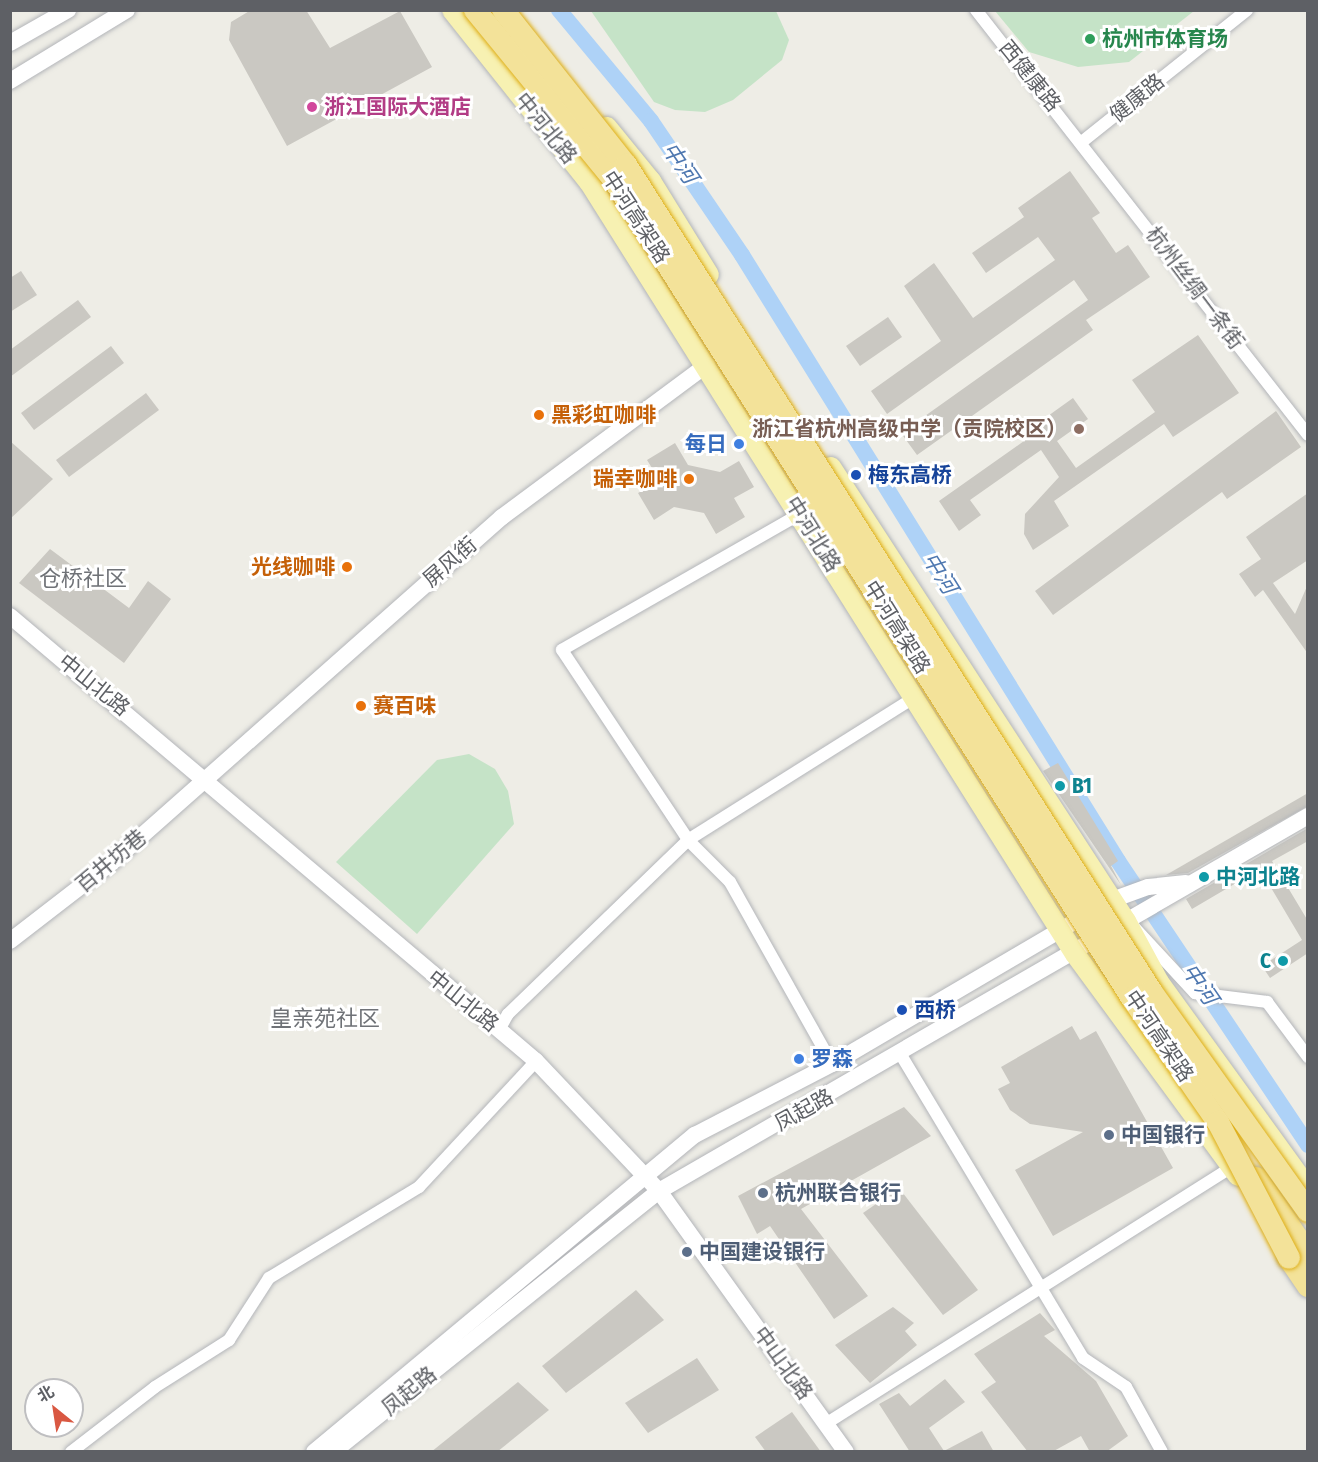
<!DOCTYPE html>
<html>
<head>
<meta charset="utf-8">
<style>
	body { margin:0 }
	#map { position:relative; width:1318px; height:1462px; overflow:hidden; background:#eeede6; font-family:"Fira Sans Condensed","Noto Sans SC",sans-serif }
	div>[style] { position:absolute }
	.green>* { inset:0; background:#c5e3c7 }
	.canal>* { height:16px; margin:-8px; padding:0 8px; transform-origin:8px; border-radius:8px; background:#aed2f7 }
	.building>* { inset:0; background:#cac8c2 }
	.roads { filter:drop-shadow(0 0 2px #b3b5b9) drop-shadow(0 0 2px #b3b5b9) }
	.street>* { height:12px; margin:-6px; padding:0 6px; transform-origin:6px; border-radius:6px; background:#fff }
	.secondary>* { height:16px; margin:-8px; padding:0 8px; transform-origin:8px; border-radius:8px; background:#fff }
	.primary>* { height:20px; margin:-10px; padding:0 10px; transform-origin:10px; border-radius:10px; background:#f7f1b2 }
	.highway>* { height:22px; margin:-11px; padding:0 11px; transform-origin:11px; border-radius:11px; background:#f3e299 }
	.bridges { filter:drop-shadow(0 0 2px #deae16) drop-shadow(0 0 2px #deae16) }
	.highway-bridge>* { height:22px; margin:-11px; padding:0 11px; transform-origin:11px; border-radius:11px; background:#f3e299 }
	.dots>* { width:16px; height:16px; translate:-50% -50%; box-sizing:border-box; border:3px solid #fff; border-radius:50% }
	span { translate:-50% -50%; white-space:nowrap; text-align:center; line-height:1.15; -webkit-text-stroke:6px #fff; paint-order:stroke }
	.leisure-label { font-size:21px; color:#27864d; font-weight:700 }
	.left { translate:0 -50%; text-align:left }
	.street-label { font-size:21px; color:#5e6065 }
	.hotel-label { font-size:21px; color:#b23c85; font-weight:700 }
	.food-label { font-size:21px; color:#c56008; font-weight:700 }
	.right { translate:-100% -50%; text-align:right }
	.education-label { font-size:21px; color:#785e54; font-weight:700 }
	.shop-label { font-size:21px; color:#366cbe; font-weight:700 }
	.transit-label { font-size:21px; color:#164399; font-weight:700 }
	.culture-label { font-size:21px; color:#0d838f; font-weight:700 }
	.service-label { font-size:21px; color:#4e5e75; font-weight:700 }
	.water-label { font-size:22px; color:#4f78b0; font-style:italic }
	.neighbourhood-label { font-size:22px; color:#6f7277 }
	.frame { position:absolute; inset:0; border:12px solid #5e6065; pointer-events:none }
	.north { position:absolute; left:24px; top:1378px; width:60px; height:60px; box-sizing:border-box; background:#fff; border:2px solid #bfbfc1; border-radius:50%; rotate:330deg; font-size:16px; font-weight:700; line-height:24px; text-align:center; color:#5e6065 }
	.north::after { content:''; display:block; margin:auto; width:21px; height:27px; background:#d95842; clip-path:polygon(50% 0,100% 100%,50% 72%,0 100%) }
</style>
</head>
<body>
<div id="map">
	<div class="green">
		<div style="clip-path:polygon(591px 11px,776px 11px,789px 40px,782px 60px,733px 100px,705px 112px,675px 110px,654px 102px)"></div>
		<div style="clip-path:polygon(995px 11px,1194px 11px,1129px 62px,1078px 67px,1029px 52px)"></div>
		<div style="clip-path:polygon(469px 754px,495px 769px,508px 791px,514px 824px,417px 934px,336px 862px,437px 760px)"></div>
	</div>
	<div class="canal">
		<div style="left:559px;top:10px;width:144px;rotate:50.3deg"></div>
		<div style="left:651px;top:121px;width:162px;rotate:55.8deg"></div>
		<div style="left:742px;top:255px;width:713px;rotate:58.18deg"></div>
		<div style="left:1118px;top:861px;width:342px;rotate:56.2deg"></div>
	</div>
	<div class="building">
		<div style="clip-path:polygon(251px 10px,306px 10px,330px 48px,400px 11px,432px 67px,287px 146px,229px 40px,231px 22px)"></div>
		<div style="clip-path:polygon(1070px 171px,1100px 213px,1092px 218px,1116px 253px,1128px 245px,1150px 277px,1086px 320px,1093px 330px,917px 455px,901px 433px,1088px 300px,1074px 280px,887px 414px,871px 391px,941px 341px,904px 286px,934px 263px,973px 318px,1055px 260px,1038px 237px,986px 273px,972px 253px,1024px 217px,1018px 208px)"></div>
		<div style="clip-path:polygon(21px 271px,37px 295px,10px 312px,10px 278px)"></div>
		<div style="clip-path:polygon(78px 300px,91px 317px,10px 377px,10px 350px)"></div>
		<div style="clip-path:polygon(888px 317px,902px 337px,860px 366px,846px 346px)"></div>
		<div style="clip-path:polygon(1198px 335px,1239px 393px,1173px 437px,1164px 424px,1054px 501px,1069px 526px,1033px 550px,1024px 534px,1025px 514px,1059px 477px,1041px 450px,970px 500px,981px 515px,959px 531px,939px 501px,1024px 441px,1020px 436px,1073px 398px,1088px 419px,1057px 441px,1076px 468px,1155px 412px,1132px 380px)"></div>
		<div style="clip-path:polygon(111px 346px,124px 363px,34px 430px,21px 413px)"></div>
		<div style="clip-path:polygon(146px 393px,159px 410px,69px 477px,56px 460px)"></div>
		<div style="clip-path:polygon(1276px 411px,1301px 447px,1227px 499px,1222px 492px,1053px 615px,1035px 591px)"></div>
		<div style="clip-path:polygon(10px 441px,53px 479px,10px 519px)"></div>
		<div style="clip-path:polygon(675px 443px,688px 465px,720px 472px,739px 461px,754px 487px,734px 498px,745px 517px,716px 534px,704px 513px,674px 507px,654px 520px,638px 493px,660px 481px,647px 460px)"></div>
		<div style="clip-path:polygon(1308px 493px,1308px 560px,1273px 583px,1295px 614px,1308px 584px,1308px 654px,1263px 590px,1255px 597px,1239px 574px,1261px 559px,1246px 537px)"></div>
		<div style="clip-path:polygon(50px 549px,129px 608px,148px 581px,171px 599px,124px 663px,19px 583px)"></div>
		<div style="clip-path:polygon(1058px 763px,1118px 861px,1111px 866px,1121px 885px,1043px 771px)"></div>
		<div style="clip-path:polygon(1308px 793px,1308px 806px,1188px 873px,1166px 875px)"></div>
		<div style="clip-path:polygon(1308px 828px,1308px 841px,1272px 861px,1308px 921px,1308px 953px,1270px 978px,1262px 966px,1302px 940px,1260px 869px,1192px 909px,1186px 899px)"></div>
		<div style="clip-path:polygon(1072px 1026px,1080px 1040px,1096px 1031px,1173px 1168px,1053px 1236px,1015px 1170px,1083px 1132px,1030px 1124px,1010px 1110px,998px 1089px,1010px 1083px,1001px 1067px)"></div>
		<div style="clip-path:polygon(904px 1107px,931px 1136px,801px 1209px,868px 1296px,834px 1319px,770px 1226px,757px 1234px,738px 1196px)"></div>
		<div style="clip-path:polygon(899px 1188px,978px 1290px,943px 1315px,863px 1213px)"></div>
		<div style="clip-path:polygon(636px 1290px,664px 1320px,566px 1393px,542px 1366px)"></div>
		<div style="clip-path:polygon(893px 1307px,914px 1323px,905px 1331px,917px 1345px,870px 1383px,835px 1345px)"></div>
		<div style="clip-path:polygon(1040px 1313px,1055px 1330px,1044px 1336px,1096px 1381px,1128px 1436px,1106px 1452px,1090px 1452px,1081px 1436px,1052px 1452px,1028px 1452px,981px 1392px,996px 1382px,974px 1354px)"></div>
		<div style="clip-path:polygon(697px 1358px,719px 1390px,648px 1433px,625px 1403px)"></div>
		<div style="clip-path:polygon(945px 1379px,965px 1402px,929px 1428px,944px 1451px,982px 1431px,994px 1452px,910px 1452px,879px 1404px,899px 1393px,910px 1406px)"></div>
		<div style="clip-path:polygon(518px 1382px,549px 1410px,497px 1452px,431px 1452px)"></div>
		<div style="clip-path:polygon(792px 1412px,821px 1452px,766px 1452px,755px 1437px)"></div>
	</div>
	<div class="roads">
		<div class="street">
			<div style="left:976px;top:10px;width:539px;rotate:52deg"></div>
			<div style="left:1083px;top:141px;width:210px;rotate:-38.6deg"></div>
			<div style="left:800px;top:514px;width:274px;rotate:150.3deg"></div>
			<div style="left:562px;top:650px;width:228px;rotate:56.4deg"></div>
			<div style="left:688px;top:840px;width:59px;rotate:45deg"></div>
			<div style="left:730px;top:882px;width:209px;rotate:60.7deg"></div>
			<div style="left:1134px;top:927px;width:90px;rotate:47.3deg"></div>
			<div style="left:1195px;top:993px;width:73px;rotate:7.1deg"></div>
			<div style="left:1267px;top:1002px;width:69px;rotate:53.3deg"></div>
			<div style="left:499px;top:1030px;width:18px;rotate:-61deg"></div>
			<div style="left:508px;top:1014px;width:250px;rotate:-44deg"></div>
			<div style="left:688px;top:840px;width:268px;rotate:-32.2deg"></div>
			<div style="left:901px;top:1055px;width:353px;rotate:59deg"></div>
			<div style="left:1083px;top:1358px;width:52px;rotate:34deg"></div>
			<div style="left:1126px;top:1387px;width:74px;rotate:61deg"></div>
			<div style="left:827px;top:1423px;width:479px;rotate:-32.3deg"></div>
			<div style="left:71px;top:1452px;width:106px;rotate:-37.7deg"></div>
			<div style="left:155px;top:1387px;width:88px;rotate:-32.4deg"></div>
			<div style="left:229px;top:1340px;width:74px;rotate:-57.2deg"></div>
			<div style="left:269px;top:1278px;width:175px;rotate:-31.2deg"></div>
			<div style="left:419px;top:1187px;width:172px;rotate:-47.1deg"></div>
		</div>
		<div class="secondary">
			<div style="left:10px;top:43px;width:67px;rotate:-29.6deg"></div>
			<div style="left:10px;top:81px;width:137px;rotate:-31.3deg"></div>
			<div style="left:10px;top:616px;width:689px;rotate:40.23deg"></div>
			<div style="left:536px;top:1061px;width:179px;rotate:46.6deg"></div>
			<div style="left:659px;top:1191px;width:321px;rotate:54.4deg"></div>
			<div style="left:10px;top:941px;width:128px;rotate:-37.7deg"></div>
			<div style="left:111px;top:863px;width:522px;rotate:-41.51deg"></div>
			<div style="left:502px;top:517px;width:255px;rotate:-36.6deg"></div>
			<div style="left:314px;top:1452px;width:496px;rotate:-39.8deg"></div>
			<div style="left:695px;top:1135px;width:154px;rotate:-27.4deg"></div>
			<div style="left:832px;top:1064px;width:324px;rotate:-30.4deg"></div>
			<div style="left:1112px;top:900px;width:38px;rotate:-20deg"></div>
			<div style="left:1148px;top:887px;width:38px;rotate:-6deg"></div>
			<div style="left:333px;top:1452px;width:418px;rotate:-38.7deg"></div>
			<div style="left:659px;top:1191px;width:750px;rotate:-30.02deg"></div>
		</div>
		<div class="primary">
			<div style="left:452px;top:10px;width:220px;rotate:51.5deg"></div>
			<div style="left:589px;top:182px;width:912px;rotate:57.81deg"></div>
			<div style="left:1075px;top:954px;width:275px;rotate:53.7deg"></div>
			<div style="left:607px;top:127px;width:70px;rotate:50.8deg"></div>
			<div style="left:651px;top:181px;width:110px;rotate:58.3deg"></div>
			<div style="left:831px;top:467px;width:541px;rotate:56.99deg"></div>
			<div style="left:1126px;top:921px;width:69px;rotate:61.6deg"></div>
			<div style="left:1159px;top:982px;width:254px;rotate:54.1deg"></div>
		</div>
		<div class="highway">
			<div style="left:1256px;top:1178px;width:91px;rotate:55.3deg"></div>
			<div style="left:1289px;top:1258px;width:34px;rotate:56deg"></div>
		</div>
	</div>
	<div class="bridges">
		<div class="highway-bridge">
			<div style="left:475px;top:10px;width:220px;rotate:50.7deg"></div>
			<div style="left:614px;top:180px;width:968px;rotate:57.66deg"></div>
			<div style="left:1132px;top:998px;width:151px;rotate:55.3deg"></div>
			<div style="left:1218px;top:1122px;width:153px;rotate:62.4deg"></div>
			<div style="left:503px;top:10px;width:198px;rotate:51.6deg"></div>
			<div style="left:626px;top:165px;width:979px;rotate:57.56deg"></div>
			<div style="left:1151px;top:991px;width:270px;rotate:54.5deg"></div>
		</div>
	</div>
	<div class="dots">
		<div style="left:1090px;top:39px;background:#2e9e5b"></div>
		<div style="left:312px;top:107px;background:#d1479c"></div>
		<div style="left:539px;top:415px;background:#e8710a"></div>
		<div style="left:1079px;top:429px;background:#8d6e63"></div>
		<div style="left:739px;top:444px;background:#3f7fe0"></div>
		<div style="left:856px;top:475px;background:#1a4fb4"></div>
		<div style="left:689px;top:479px;background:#e8710a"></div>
		<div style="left:347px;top:567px;background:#e8710a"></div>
		<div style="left:361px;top:706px;background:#e8710a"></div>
		<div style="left:1060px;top:786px;background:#0f9aa8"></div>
		<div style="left:1204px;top:877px;background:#0f9aa8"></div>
		<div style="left:1283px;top:961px;background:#0f9aa8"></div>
		<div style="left:902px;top:1010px;background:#1a4fb4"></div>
		<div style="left:799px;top:1059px;background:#3f7fe0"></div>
		<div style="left:1109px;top:1135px;background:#5c6f8a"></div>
		<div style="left:763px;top:1193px;background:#5c6f8a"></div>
		<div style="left:687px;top:1252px;background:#5c6f8a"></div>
	</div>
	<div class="leisure-label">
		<span class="left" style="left:1102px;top:39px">杭州市体育场</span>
	</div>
	<div class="street-label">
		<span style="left:1030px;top:76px;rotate:51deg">西健康路</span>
		<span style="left:1137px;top:98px;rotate:-39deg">健康路</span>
		<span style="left:546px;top:128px;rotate:51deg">中河北路</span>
		<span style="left:636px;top:217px;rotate:57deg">中河高架路</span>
		<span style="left:1195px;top:288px;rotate:53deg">杭州丝绸一条街</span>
		<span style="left:813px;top:534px;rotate:58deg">中河北路</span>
		<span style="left:450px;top:562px;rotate:-41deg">屏风街</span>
		<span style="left:897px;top:627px;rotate:58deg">中河高架路</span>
		<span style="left:94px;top:685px;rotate:39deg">中山北路</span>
		<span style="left:111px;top:861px;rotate:-40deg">百井坊巷</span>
		<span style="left:463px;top:1001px;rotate:39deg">中山北路</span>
		<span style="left:1159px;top:1036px;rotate:56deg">中河高架路</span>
		<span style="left:804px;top:1110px;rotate:-29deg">凤起路</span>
		<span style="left:783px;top:1363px;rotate:54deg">中山北路</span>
		<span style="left:409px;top:1391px;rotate:-39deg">凤起路</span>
	</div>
	<div class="hotel-label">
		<span class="left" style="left:324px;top:107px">浙江国际大酒店</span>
	</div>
	<div class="food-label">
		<span class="left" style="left:551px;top:415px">黑彩虹咖啡</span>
		<span class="right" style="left:677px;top:479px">瑞幸咖啡</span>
		<span class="right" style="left:335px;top:567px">光线咖啡</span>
		<span class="left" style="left:373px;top:706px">赛百味</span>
	</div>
	<div class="education-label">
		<span class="right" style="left:1067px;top:429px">浙江省杭州高级中学（贡院校区）</span>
	</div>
	<div class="shop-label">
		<span class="right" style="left:727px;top:444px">每日</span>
		<span class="left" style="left:811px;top:1059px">罗森</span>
	</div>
	<div class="transit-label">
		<span class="left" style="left:868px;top:475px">梅东高桥</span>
		<span class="left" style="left:914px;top:1010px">西桥</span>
	</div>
	<div class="culture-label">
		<span class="left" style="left:1072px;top:786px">B1</span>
		<span class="left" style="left:1216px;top:877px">中河北路</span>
		<span class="right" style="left:1271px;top:961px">C</span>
	</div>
	<div class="service-label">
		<span class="left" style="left:1121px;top:1135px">中国银行</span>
		<span class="left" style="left:775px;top:1193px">杭州联合银行</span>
		<span class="left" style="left:699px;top:1252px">中国建设银行</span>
	</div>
	<div class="water-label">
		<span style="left:680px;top:163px;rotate:56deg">中河</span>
		<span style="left:940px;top:573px;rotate:58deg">中河</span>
		<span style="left:1200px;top:984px;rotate:56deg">中河</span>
	</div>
	<div class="neighbourhood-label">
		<span style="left:83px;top:579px">仓桥社区</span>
		<span style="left:325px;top:1019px">皇亲苑社区</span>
	</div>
	<div class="frame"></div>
	<div class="north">北</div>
</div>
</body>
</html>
